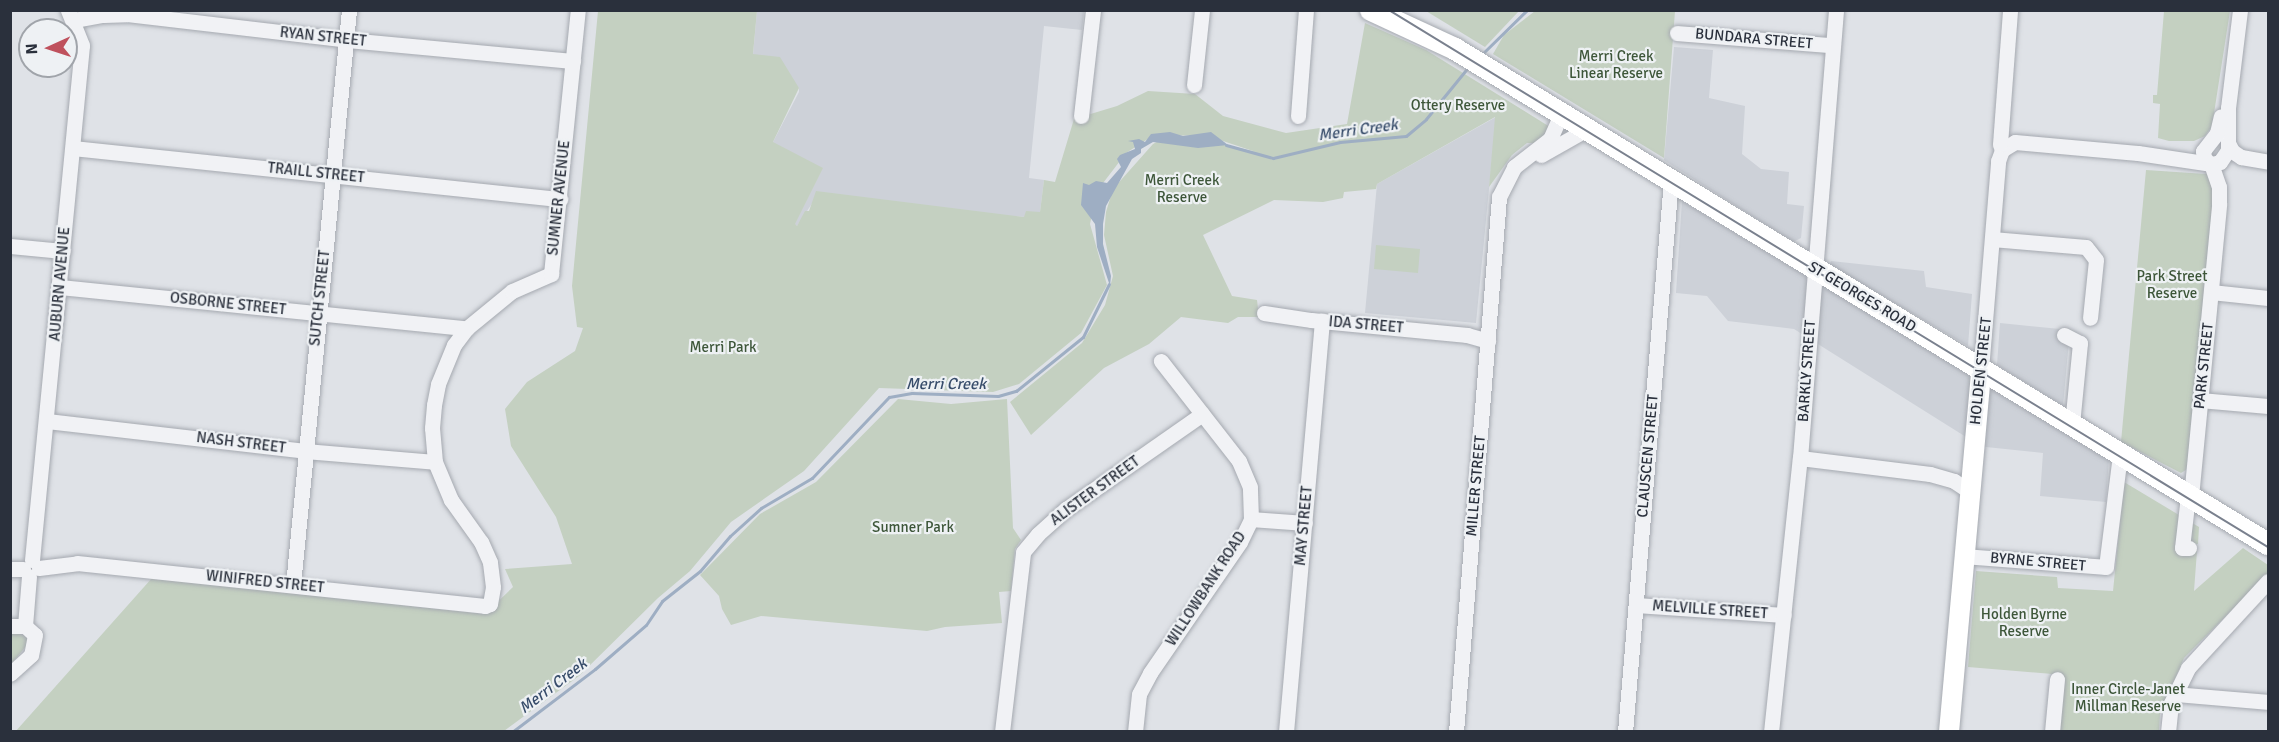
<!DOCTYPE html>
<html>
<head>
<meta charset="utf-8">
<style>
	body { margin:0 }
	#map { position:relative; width:2279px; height:742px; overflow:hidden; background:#dfe2e7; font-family:Signika,sans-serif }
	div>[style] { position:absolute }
	.built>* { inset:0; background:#cdd1d8 }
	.green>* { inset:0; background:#c4d0c1 }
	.water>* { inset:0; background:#9eaec3 }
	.stream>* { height:3px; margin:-1.5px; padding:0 1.5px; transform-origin:1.5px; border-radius:1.5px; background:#9eaec3 }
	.roads { filter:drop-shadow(0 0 2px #a5a9b0) drop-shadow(0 0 2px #a5a9b0) }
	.minor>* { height:15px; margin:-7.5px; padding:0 7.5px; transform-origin:7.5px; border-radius:7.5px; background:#f1f2f5 }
	.major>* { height:20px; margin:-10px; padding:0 10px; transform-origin:10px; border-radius:10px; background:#fff }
	.highway>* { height:22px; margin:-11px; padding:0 11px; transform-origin:11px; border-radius:11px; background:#fff }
	.tram>* { height:1.5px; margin:-0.75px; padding:0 0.75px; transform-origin:0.75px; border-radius:0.75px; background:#7a818e }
	span { translate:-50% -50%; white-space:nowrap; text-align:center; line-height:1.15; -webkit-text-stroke:4.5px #eef1f4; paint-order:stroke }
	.street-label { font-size:15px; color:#2a303c }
	.park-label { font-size:15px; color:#3d5639 }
	.water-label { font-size:16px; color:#384d6b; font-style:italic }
	.frame { position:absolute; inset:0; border:12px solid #2a303c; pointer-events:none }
	.north { position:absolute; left:18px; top:18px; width:60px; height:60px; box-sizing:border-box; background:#eef1f4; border:2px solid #a0a4aa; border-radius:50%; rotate:267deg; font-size:16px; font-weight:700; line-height:24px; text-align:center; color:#2a303c }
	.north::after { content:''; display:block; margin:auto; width:21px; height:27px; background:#bf515d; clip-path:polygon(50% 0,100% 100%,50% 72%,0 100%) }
</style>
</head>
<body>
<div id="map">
	<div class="built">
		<div style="clip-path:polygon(757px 11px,1084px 11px,1082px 30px,1044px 26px,1029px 178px,1044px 180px,1040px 212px,1025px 217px,813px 202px,797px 226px,744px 198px,799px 92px,799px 88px,753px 55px)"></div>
		<div style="clip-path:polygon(1674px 47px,1713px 50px,1709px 98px,1745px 106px,1742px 154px,1761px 169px,1789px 172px,1787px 204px,1804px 206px,1801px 238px,1793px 242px,1664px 160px)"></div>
		<div style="clip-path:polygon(1496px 117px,1476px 323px,1365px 313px,1377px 184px)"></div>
		<div style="clip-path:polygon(1682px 201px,2109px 457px,2106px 502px,2040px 496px,2043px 453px,1986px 447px,1974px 442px,1794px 329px,1728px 321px,1707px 296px,1676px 293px)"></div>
		<div style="clip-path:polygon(1831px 261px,1924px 271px,1926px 287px,1972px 294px,1968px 346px,1830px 265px)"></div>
		<div style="clip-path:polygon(2000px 323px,2070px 330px,2063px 406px,1997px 365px)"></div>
	</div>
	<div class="green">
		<div style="clip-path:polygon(598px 11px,757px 11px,753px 54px,780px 57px,799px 88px,773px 142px,823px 168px,795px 224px,797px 226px,805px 211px,809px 211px,816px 191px,1024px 217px,1026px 211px,1040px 212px,1044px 180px,1055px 182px,1074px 119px,1117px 106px,1148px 91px,1195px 94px,1223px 116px,1286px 133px,1347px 124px,1365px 23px,1426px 50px,1550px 127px,1541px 143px,1527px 143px,1512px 155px,1489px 187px,1495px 117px,1377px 184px,1376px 189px,1344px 192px,1343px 198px,1323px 202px,1274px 200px,1203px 235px,1232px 296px,1257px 300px,1259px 317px,1238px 317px,1228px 323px,1181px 317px,1149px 344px,1104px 368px,1031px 435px,1010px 402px,1082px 343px,1105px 305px,1113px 276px,1104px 235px,1106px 212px,1113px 189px,1153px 144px,1166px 137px,1204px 139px,1256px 152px,1208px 136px,1154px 135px,1126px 153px,1097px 191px,1090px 224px,1107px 285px,1081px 333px,1019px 384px,993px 392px,879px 388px,804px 471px,731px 522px,690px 571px,658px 598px,579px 676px,504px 731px,15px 732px,152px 578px,485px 614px,513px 587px,505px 569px,572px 564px,556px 517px,511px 446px,505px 409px,527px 382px,575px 351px,583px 328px,577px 327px,572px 286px)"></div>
		<div style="clip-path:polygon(1426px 11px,1519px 11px,1485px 47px)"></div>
		<div style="clip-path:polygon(1535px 11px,1675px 11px,1664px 158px,1493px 54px,1504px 35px)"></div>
		<div style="clip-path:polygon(2164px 11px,2230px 11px,2212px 126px,2205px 136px,2194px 141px,2169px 141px,2158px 138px,2160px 104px,2153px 103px,2153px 95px,2157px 95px)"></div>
		<div style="clip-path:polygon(2146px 170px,2206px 174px,2213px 176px,2215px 179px,2189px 468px,2181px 473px,2121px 442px)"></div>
		<div style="clip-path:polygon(1376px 245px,1420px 249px,1418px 273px,1374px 269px)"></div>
		<div style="clip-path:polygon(898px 399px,951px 404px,1007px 399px,1013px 528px,1021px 540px,1015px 549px,1011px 591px,999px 592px,1002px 623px,945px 627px,927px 631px,761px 616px,731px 625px,722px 609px,719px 596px,700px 575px,760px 514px,816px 482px)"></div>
		<div style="clip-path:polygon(2124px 482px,2199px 527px,2198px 544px,2195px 544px,2194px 551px,2197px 551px,2194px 591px,2243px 548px,2268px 565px,2268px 574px,2184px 658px,2160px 714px,2159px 731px,2058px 731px,2064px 675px,1968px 667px,1976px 571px,2057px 577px,2058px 588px,2113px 591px)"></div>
		<div style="clip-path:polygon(10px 632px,25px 634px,28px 639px,28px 644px,12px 663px)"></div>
	</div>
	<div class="water">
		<div style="clip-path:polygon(1170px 132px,1183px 136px,1211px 132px,1228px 145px,1198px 148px,1153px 142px,1141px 149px,1141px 153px,1132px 159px,1106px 206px,1103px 224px,1103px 244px,1111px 276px,1110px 286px,1097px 247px,1095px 224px,1081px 205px,1083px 183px,1089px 185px,1096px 181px,1107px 183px,1121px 167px,1117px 159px,1120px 155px,1135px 149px,1133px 142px,1128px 141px,1139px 139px,1145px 142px,1151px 134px)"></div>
	</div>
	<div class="stream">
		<div style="left:1480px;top:56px;width:66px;rotate:-44.4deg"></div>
		<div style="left:1226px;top:145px;width:49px;rotate:15.5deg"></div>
		<div style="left:1273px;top:158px;width:69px;rotate:-13.4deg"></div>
		<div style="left:1340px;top:142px;width:66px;rotate:-5.2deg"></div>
		<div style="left:1406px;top:136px;width:26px;rotate:-40deg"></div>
		<div style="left:1426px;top:119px;width:68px;rotate:-50.9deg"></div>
		<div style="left:512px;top:732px;width:104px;rotate:-37.2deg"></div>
		<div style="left:595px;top:669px;width:67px;rotate:-40.8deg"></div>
		<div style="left:646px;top:625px;width:29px;rotate:-56deg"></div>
		<div style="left:662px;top:601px;width:48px;rotate:-38.3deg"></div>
		<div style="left:700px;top:571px;width:46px;rotate:-49.4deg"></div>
		<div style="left:730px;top:536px;width:42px;rotate:-42.1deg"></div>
		<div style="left:761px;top:508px;width:59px;rotate:-30.5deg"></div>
		<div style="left:812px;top:478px;width:112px;rotate:-46.5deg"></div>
		<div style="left:889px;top:397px;width:23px;rotate:-10deg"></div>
		<div style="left:912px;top:393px;width:86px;rotate:2deg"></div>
		<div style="left:998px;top:396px;width:19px;rotate:-16deg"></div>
		<div style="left:1016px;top:391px;width:86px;rotate:-38.9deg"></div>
		<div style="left:1083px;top:337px;width:59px;rotate:-63.9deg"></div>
	</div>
	<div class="roads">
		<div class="minor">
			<div style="left:74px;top:20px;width:29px;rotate:-10deg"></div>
			<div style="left:103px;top:15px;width:24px;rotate:-2deg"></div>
			<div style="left:127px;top:14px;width:222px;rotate:6.7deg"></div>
			<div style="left:347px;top:40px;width:227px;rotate:5.3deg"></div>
			<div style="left:1677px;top:33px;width:154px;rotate:4.5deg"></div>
			<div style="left:1194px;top:85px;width:75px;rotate:-83.9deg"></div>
			<div style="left:1081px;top:116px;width:107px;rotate:-83.5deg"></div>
			<div style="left:1298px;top:116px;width:106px;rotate:-85.7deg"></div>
			<div style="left:2228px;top:143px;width:9px;rotate:63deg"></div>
			<div style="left:2232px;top:151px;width:11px;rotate:34deg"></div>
			<div style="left:2241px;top:157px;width:27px;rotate:10deg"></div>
			<div style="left:73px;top:148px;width:490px;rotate:6deg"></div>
			<div style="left:2002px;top:150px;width:15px;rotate:-32deg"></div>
			<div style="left:2015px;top:142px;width:123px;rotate:5.1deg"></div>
			<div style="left:2138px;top:153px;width:75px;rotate:8.5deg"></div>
			<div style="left:2212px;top:164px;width:8px;rotate:-14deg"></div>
			<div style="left:2220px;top:162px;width:14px;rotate:-56deg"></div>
			<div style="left:2228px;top:150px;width:42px;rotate:-90deg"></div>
			<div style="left:2228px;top:108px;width:99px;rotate:-83deg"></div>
			<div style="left:1541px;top:155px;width:53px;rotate:-29.5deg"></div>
			<div style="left:2210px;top:164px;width:8px;rotate:-135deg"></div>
			<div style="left:2204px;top:158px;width:7px;rotate:-98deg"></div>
			<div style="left:2203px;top:151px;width:23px;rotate:-52deg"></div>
			<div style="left:2217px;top:133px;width:17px;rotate:-77deg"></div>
			<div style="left:1992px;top:239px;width:94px;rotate:4.9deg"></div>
			<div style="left:2086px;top:247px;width:16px;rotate:52deg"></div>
			<div style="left:2096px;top:260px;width:58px;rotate:95.9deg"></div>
			<div style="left:10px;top:246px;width:53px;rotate:5.4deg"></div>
			<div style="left:60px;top:287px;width:409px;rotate:5.8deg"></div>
			<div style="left:2211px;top:292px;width:57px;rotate:6deg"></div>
			<div style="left:1264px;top:313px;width:48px;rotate:8.5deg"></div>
			<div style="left:1311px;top:320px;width:157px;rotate:5.5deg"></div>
			<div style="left:1467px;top:335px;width:22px;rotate:16deg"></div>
			<div style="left:2064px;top:335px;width:18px;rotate:27deg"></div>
			<div style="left:2080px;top:343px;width:82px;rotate:95.6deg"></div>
			<div style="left:1981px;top:370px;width:210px;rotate:-85.3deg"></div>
			<div style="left:1998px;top:161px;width:12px;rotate:-70deg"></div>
			<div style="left:2002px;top:150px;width:6px;rotate:-108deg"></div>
			<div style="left:2000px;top:144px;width:134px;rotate:-85.7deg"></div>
			<div style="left:2200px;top:400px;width:68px;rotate:5deg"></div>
			<div style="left:47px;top:421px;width:260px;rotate:6.6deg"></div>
			<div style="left:305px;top:451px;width:130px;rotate:4.8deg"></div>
			<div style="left:1800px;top:458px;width:131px;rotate:7deg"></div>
			<div style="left:1930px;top:474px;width:25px;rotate:16deg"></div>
			<div style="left:1954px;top:481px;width:18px;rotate:34deg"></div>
			<div style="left:2188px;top:496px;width:52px;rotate:96.6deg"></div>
			<div style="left:2182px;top:548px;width:7px"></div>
			<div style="left:2191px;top:497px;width:294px;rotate:-84.5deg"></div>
			<div style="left:2219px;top:204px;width:17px;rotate:-90deg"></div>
			<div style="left:2219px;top:187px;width:24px;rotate:-109deg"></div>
			<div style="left:1251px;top:519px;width:54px;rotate:4.2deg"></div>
			<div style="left:1964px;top:556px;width:142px;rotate:4.4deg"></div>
			<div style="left:2106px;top:567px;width:114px;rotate:-82.9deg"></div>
			<div style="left:32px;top:560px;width:517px;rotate:-84.45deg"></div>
			<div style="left:82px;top:45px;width:38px;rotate:-112deg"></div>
			<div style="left:39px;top:568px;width:38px;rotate:-7deg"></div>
			<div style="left:77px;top:563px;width:410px;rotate:6deg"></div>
			<div style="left:485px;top:606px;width:5px;rotate:-22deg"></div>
			<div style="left:490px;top:604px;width:17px;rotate:-80deg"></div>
			<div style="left:493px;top:587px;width:25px;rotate:-97deg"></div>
			<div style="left:490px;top:562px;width:22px;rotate:-114deg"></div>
			<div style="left:481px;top:542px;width:52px;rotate:-125.5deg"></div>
			<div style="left:451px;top:500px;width:41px;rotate:-112.8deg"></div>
			<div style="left:435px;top:462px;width:34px;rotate:-95deg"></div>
			<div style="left:432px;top:428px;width:23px;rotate:-85deg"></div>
			<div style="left:434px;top:405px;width:21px;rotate:-79deg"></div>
			<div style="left:438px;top:384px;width:42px;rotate:-67.7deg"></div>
			<div style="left:454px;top:345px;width:21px;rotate:-53deg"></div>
			<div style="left:467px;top:328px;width:58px;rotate:-39.4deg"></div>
			<div style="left:512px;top:291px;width:43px;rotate:-23.6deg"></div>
			<div style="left:551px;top:274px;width:265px;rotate:-84.2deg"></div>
			<div style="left:10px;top:569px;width:13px"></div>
			<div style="left:293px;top:585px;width:578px;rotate:-84.44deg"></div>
			<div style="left:1636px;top:605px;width:148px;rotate:3.9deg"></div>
			<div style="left:10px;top:626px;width:15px"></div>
			<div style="left:25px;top:626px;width:13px;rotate:42deg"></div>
			<div style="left:35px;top:635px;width:20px;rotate:101deg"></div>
			<div style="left:31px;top:655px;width:28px;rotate:138deg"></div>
			<div style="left:25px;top:626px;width:50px;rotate:-85.4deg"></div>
			<div style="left:2175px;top:694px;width:93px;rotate:4.9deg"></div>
			<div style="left:1002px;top:732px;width:181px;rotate:-83.3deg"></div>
			<div style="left:1023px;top:552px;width:23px;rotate:-50deg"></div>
			<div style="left:1038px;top:534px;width:38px;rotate:-42deg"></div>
			<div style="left:1066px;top:509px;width:166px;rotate:-34.9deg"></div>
			<div style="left:1135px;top:732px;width:38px;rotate:-84deg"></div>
			<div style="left:1139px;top:694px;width:24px;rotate:-62deg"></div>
			<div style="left:1150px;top:673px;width:159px;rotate:-55.5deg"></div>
			<div style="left:1240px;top:542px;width:25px;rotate:-64deg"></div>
			<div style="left:1251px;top:519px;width:32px;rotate:-92deg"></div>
			<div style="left:1250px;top:487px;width:28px;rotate:-113deg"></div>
			<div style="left:1239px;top:461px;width:127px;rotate:-128deg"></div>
			<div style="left:1286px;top:732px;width:413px;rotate:-85deg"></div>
			<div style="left:1456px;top:732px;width:537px;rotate:-85.4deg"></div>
			<div style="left:1499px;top:197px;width:34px;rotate:-63deg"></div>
			<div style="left:1514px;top:167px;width:46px;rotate:-37.9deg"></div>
			<div style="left:1550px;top:139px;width:27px;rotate:-66deg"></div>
			<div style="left:1625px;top:732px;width:554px;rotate:-85.24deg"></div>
			<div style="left:1771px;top:732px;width:276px;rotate:-84deg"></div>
			<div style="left:1800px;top:458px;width:449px;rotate:-85.4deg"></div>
			<div style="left:2052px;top:732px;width:53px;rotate:-84.6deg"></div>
			<div style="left:2168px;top:732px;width:29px;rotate:-84deg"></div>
			<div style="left:2171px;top:703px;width:39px;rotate:-64deg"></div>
			<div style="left:2188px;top:668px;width:118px;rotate:-47.4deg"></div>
		</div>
		<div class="major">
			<div style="left:1949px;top:732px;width:363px;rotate:-84.9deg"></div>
		</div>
		<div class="highway">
			<div style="left:1371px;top:10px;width:93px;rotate:24.9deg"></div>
			<div style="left:1455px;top:49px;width:952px;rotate:31.34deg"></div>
		</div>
	</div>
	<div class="tram">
		<div style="left:1389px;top:10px;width:1030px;rotate:31.42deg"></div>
	</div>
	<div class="street-label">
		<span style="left:323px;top:37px;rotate:6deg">RYAN STREET</span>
		<span style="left:1754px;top:39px;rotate:5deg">BUNDARA STREET</span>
		<span style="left:316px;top:173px;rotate:6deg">TRAILL STREET</span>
		<span style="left:559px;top:198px;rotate:-84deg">SUMNER AVENUE</span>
		<span style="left:60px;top:284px;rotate:-85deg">AUBURN AVENUE</span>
		<span style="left:1862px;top:297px;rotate:31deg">ST GEORGES ROAD</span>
		<span style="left:320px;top:298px;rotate:-84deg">SUTCH STREET</span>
		<span style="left:228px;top:304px;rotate:6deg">OSBORNE STREET</span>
		<span style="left:1366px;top:325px;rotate:5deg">IDA STREET</span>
		<span style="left:2204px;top:366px;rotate:-84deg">PARK STREET</span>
		<span style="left:1807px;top:371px;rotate:-86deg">BARKLY STREET</span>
		<span style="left:1981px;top:371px;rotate:-84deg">HOLDEN STREET</span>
		<span style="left:241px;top:443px;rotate:7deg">NASH STREET</span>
		<span style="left:1648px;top:456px;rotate:-85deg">CLAUSCEN STREET</span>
		<span style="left:1476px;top:486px;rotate:-85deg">MILLER STREET</span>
		<span style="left:1095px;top:491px;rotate:-36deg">ALISTER STREET</span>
		<span style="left:1304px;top:526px;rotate:-85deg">MAY STREET</span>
		<span style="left:2038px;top:562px;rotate:5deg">BYRNE STREET</span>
		<span style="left:265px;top:582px;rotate:6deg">WINIFRED STREET</span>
		<span style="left:1206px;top:589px;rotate:-57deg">WILLOWBANK ROAD</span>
		<span style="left:1710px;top:610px;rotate:4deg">MELVILLE STREET</span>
	</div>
	<div class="park-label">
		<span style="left:1616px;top:65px">Merri Creek<br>Linear Reserve</span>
		<span style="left:1458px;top:106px">Ottery Reserve</span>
		<span style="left:1182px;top:189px">Merri Creek<br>Reserve</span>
		<span style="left:2172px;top:285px">Park Street<br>Reserve</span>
		<span style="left:723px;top:348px">Merri Park</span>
		<span style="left:913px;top:528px">Sumner Park</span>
		<span style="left:2024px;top:623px">Holden Byrne<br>Reserve</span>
		<span style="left:2128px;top:698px">Inner Circle-Janet<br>Millman Reserve</span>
	</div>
	<div class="water-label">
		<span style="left:1358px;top:130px;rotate:-8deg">Merri Creek</span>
		<span style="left:946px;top:384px">Merri Creek</span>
		<span style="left:553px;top:686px;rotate:-37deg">Merri Creek</span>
	</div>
	<div class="frame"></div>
	<div class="north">N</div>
</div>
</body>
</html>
